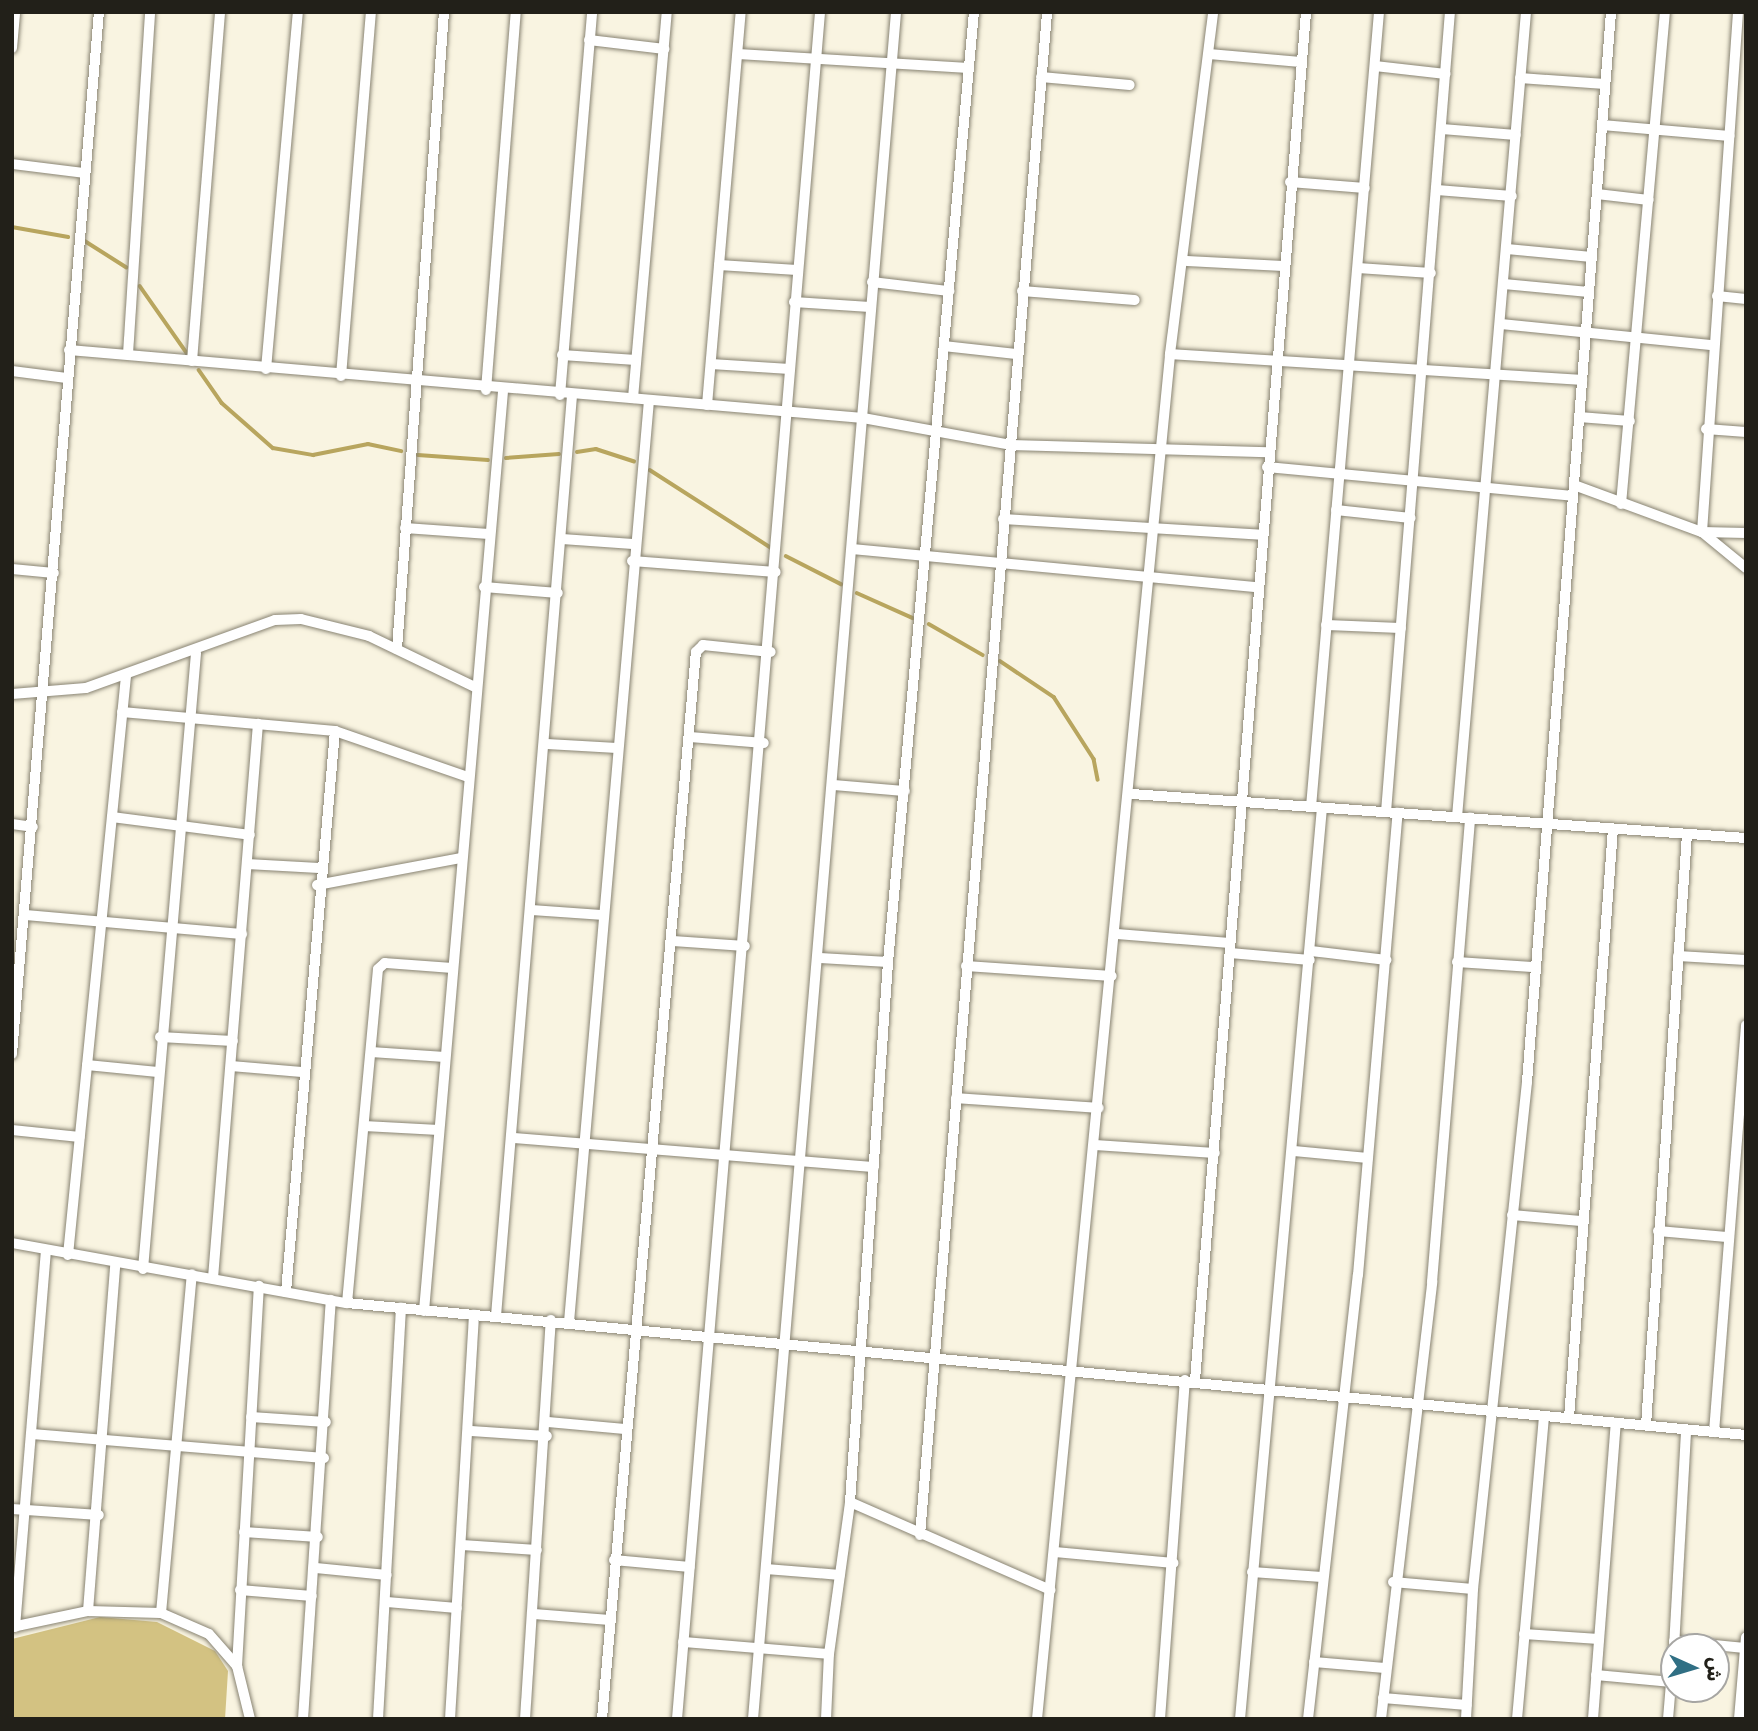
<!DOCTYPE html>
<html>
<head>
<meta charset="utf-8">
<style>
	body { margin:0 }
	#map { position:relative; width:1758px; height:1731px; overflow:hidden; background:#f9f4e1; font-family:Rubik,Cairo,sans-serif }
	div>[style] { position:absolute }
	.green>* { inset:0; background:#d3c282 }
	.stream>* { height:3.5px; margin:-1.75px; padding:0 1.75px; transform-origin:1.75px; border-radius:1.75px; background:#b8a55e }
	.roads { filter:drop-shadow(0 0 2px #888372) drop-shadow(0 0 2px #888372) }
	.minor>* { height:10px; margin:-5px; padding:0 5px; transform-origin:5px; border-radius:5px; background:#fff }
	span { translate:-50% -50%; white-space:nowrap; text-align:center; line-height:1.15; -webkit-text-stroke:7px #fff; paint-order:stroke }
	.frame { position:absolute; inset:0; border:14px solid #222019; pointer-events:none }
	.north { position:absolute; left:1660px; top:1633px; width:70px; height:70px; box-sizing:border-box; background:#fff; border:2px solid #a7a6a3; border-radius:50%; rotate:94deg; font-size:19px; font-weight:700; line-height:28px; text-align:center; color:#222019 }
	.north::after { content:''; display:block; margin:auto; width:24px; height:32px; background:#306f84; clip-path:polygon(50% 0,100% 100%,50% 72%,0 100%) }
</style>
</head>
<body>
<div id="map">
	<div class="green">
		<div style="clip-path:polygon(100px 1617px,157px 1622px,215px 1651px,228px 1671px,225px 1719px,12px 1719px,12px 1639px)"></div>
	</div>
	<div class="stream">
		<div style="left:12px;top:227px;width:57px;rotate:10.1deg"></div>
		<div style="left:85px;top:241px;width:49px;rotate:32.4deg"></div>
		<div style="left:140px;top:286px;width:82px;rotate:55deg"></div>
		<div style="left:199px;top:370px;width:40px;rotate:55.1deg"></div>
		<div style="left:222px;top:403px;width:68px;rotate:41.4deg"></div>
		<div style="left:273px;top:448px;width:41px;rotate:9.9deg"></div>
		<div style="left:313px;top:455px;width:56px;rotate:-11.3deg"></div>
		<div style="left:368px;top:444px;width:34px;rotate:12deg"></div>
		<div style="left:577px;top:452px;width:19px;rotate:-9deg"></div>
		<div style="left:596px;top:449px;width:40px;rotate:18deg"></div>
		<div style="left:418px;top:455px;width:70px;rotate:4.1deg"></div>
		<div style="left:506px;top:458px;width:53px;rotate:-4.3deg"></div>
		<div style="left:650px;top:470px;width:143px;rotate:32.7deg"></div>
		<div style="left:786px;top:556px;width:62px;rotate:27deg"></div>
		<div style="left:857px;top:593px;width:61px;rotate:24.1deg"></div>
		<div style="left:929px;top:624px;width:62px;rotate:29.9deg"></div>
		<div style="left:1000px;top:661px;width:65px;rotate:33.7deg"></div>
		<div style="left:1054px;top:697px;width:74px;rotate:57.2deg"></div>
		<div style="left:1094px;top:759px;width:21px;rotate:79deg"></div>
	</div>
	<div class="roads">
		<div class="minor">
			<div style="left:1738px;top:12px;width:521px;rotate:93.96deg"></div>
			<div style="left:1702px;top:532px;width:57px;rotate:39.3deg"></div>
			<div style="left:589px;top:40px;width:76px;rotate:6.8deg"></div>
			<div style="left:12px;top:48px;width:36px;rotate:-85deg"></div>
			<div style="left:738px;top:54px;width:231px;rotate:3.5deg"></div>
			<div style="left:1209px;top:54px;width:92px;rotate:5deg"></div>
			<div style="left:1375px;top:66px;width:71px;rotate:6.4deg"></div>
			<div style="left:1041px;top:77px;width:89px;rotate:5.1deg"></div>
			<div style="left:1520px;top:78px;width:85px;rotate:4deg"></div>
			<div style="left:1602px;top:125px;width:128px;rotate:4.9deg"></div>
			<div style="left:1442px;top:129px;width:74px;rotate:4.6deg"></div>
			<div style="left:12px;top:164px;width:73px;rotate:7.1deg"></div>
			<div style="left:1290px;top:182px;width:75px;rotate:4.6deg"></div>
			<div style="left:1437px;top:190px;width:75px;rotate:4.6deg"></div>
			<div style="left:1597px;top:194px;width:52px;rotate:6.6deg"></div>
			<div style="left:1507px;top:249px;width:85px;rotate:5.4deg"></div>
			<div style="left:1187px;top:261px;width:96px;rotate:3deg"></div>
			<div style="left:719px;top:265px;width:78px;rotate:3.7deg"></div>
			<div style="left:1358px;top:268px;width:73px;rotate:3.9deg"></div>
			<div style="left:872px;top:282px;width:78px;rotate:6.7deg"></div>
			<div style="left:1504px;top:284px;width:85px;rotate:5.4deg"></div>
			<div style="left:1022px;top:291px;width:113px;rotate:4.6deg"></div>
			<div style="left:1717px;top:296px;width:29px;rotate:6deg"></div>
			<div style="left:794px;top:302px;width:76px;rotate:3.8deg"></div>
			<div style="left:1501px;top:324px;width:213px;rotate:5.7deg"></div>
			<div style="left:944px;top:346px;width:72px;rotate:6.3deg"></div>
			<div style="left:69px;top:350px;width:797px;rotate:4.89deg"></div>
			<div style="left:863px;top:418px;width:150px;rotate:10.3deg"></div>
			<div style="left:1011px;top:445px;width:257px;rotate:1.6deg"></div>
			<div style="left:128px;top:354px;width:343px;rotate:-86.3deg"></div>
			<div style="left:1170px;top:354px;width:413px;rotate:3.6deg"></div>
			<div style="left:562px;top:355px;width:74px;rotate:3.9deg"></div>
			<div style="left:192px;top:361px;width:350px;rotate:-85.4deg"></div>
			<div style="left:711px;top:364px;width:79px;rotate:3.6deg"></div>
			<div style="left:266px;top:369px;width:358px;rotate:-84.9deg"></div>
			<div style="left:12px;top:371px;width:55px;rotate:7.3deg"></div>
			<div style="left:341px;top:376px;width:365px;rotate:-85.3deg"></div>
			<div style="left:486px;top:390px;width:379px;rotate:-85.5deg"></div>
			<div style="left:560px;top:395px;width:384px;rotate:-85.2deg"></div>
			<div style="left:633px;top:398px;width:387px;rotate:-85deg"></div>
			<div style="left:707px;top:405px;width:394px;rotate:-85.1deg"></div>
			<div style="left:1579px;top:417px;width:51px;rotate:4.5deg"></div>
			<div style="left:1706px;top:429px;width:40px;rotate:4.3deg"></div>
			<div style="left:1267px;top:467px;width:307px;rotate:5.4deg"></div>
			<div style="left:1574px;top:485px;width:136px;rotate:20.2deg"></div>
			<div style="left:1702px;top:532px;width:44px;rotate:1.3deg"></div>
			<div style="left:1621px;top:504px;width:494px;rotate:-84.9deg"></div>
			<div style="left:1336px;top:510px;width:75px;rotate:6.1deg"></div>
			<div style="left:1003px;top:519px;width:259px;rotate:3.5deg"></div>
			<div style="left:405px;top:528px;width:84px;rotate:4.1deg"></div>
			<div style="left:562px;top:539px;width:71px;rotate:4deg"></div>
			<div style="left:852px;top:549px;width:407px;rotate:5.4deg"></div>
			<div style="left:632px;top:561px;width:144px;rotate:4.4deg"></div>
			<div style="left:12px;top:569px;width:42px;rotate:5.4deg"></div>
			<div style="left:484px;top:587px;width:74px;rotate:4.6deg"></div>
			<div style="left:1326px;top:625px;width:75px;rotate:2.3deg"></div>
			<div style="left:397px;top:649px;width:639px;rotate:-85.78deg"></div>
			<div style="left:12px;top:694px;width:74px;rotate:-4.6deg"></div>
			<div style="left:86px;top:688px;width:201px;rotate:-19.8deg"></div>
			<div style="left:275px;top:620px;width:26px;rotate:-2deg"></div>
			<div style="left:301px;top:619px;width:70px;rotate:14deg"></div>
			<div style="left:369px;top:636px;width:118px;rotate:25.7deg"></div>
			<div style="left:122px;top:712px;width:214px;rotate:5.1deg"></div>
			<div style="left:335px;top:731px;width:141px;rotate:19.1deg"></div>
			<div style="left:690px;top:737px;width:74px;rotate:4.6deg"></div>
			<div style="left:547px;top:744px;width:70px;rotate:3.3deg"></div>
			<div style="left:833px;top:785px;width:72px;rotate:4.8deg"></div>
			<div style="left:1132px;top:794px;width:616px;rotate:4.1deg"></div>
			<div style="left:1311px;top:807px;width:798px;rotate:-85.11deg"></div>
			<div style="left:1386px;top:812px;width:803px;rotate:-85.43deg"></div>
			<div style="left:112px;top:817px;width:139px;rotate:7.4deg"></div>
			<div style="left:1457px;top:817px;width:808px;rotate:-85.1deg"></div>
			<div style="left:12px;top:824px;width:21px;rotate:8deg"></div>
			<div style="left:247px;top:864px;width:72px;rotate:3.2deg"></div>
			<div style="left:317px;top:885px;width:147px;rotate:-10.6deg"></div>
			<div style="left:533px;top:910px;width:70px;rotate:4.1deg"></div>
			<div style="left:25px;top:915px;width:218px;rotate:5deg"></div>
			<div style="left:1117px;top:934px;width:113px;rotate:4.6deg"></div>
			<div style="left:673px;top:941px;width:72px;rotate:4deg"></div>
			<div style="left:1311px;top:951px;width:76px;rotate:6.8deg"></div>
			<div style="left:1230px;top:953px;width:80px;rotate:5deg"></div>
			<div style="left:1678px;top:956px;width:68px;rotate:3.4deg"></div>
			<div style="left:820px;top:958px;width:68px;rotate:3.4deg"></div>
			<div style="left:1457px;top:962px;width:75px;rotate:3.8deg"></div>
			<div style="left:966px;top:966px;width:146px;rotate:3.9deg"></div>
			<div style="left:160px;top:1037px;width:73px;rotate:3.1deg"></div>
			<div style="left:371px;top:1052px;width:74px;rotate:3.9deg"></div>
			<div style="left:12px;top:1054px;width:1046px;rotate:-85.23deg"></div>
			<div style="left:87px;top:1065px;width:71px;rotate:5.6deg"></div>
			<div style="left:231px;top:1066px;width:71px;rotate:4.8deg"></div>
			<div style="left:956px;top:1098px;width:143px;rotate:4deg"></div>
			<div style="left:364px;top:1126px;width:75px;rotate:3.1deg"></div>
			<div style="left:12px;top:1130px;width:68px;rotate:5.9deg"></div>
			<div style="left:513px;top:1138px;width:362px;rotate:4.6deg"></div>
			<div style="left:1095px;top:1145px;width:120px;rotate:3.8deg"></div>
			<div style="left:1294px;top:1151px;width:74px;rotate:5.4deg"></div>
			<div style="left:1512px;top:1215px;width:69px;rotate:5deg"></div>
			<div style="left:1658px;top:1231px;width:69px;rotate:5deg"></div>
			<div style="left:12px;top:1243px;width:340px;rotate:10.2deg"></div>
			<div style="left:347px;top:1303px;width:1405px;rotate:5.39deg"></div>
			<div style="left:68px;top:1255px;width:582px;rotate:-84.28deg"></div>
			<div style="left:143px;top:1269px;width:618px;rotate:-85.08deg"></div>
			<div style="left:213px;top:1278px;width:556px;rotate:-85.36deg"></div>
			<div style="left:286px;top:1292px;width:563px;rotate:-85.01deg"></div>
			<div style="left:347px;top:1303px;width:335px;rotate:-84.7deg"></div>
			<div style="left:378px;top:969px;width:9px;rotate:-41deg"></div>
			<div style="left:385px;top:963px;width:66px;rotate:4.3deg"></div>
			<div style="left:424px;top:1311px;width:922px;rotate:-85.09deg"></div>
			<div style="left:496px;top:1316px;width:923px;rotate:-85.28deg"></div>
			<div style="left:569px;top:1322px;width:925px;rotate:-85.04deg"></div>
			<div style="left:1195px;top:1380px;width:1372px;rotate:-85.36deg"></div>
			<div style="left:251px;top:1417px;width:75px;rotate:3.8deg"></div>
			<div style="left:1569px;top:1418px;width:591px;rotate:-85.73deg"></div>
			<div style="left:548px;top:1422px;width:77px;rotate:5.2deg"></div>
			<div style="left:1646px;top:1425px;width:592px;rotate:-86.03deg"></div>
			<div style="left:471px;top:1431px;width:76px;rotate:3.8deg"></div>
			<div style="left:1714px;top:1432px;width:408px;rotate:-85.5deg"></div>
			<div style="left:32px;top:1434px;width:293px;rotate:4.7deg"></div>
			<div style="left:850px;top:1502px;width:219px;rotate:23.7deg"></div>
			<div style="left:12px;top:1509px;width:87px;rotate:3.9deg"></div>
			<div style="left:244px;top:1532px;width:74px;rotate:3.9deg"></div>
			<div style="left:920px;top:1535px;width:1528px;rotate:-85.23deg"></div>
			<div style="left:462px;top:1545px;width:75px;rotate:3.8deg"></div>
			<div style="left:1055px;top:1552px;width:119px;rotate:5.3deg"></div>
			<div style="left:614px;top:1560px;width:76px;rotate:5.3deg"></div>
			<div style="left:316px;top:1568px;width:71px;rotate:5.6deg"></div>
			<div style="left:766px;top:1569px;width:74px;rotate:4.6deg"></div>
			<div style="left:1252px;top:1572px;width:70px;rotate:4.1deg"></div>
			<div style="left:1393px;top:1582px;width:80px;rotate:5deg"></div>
			<div style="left:240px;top:1590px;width:72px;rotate:4.8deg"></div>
			<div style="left:387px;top:1602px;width:70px;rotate:4.9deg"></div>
			<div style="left:88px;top:1611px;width:346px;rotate:-85.5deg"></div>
			<div style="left:161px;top:1613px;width:340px;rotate:-84.8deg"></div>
			<div style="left:534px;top:1614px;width:76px;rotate:4.5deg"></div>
			<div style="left:12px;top:1627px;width:78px;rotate:-11.9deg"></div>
			<div style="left:88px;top:1611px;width:73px;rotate:1.6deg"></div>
			<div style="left:161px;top:1613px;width:52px;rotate:23.6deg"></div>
			<div style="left:209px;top:1634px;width:43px;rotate:48.8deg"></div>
			<div style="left:237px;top:1666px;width:55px;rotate:76.2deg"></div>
			<div style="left:15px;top:1627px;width:378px;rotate:-85.3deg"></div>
			<div style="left:1524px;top:1634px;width:75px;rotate:3.8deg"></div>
			<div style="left:1674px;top:1641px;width:71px;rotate:5.6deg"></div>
			<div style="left:683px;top:1642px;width:146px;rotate:4.7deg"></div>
			<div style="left:829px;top:1654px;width:153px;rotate:-82.1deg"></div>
			<div style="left:850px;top:1502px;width:541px;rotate:-85.97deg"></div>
			<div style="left:888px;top:962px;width:954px;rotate:-84.83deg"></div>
			<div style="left:1674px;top:1647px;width:217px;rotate:-86.8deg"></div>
			<div style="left:1314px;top:1662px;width:71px;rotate:4.8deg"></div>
			<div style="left:237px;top:1666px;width:381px;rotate:-86.7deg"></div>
			<div style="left:1596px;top:1675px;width:76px;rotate:5.3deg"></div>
			<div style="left:1383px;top:1698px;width:84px;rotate:4.8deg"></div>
			<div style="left:303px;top:1719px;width:420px;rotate:-86.2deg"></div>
			<div style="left:378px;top:1719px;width:412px;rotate:-86.8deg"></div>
			<div style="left:450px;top:1719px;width:405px;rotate:-86.6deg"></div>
			<div style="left:525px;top:1719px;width:400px;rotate:-86.3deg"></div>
			<div style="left:602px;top:1719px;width:1071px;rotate:-84.97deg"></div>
			<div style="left:696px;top:652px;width:10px;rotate:-45deg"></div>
			<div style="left:703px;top:645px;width:68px;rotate:5.9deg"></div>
			<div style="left:677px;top:1719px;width:1713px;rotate:-85.21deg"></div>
			<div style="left:753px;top:1719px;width:1713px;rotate:-85.21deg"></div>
			<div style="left:826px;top:1719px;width:65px;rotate:-87.4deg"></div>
			<div style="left:1037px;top:1719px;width:1371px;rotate:-84.43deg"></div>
			<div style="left:1170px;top:354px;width:345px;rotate:-82.8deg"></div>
			<div style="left:1160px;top:1719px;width:340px;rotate:-85.8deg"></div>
			<div style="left:1240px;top:1719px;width:915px;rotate:-84.86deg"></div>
			<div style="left:1308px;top:1719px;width:447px;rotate:-83.6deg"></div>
			<div style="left:1358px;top:1275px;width:464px;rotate:-85.1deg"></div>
			<div style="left:1381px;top:1719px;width:440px;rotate:-83.3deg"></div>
			<div style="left:1432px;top:1282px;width:466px;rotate:-85.3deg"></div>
			<div style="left:1466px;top:1719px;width:130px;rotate:-86.9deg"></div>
			<div style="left:1473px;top:1589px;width:510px;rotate:-83.92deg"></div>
			<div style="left:1527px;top:1082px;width:1073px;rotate:-85.51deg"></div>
			<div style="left:1517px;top:1719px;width:304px;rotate:-84.9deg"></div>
			<div style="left:1593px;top:1719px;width:297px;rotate:-85.6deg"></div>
			<div style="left:1668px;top:1719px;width:71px;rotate:-85.2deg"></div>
			<div style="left:1739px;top:1719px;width:82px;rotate:-85.1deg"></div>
		</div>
	</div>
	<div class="frame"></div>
	<div class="north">ش</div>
</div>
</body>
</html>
